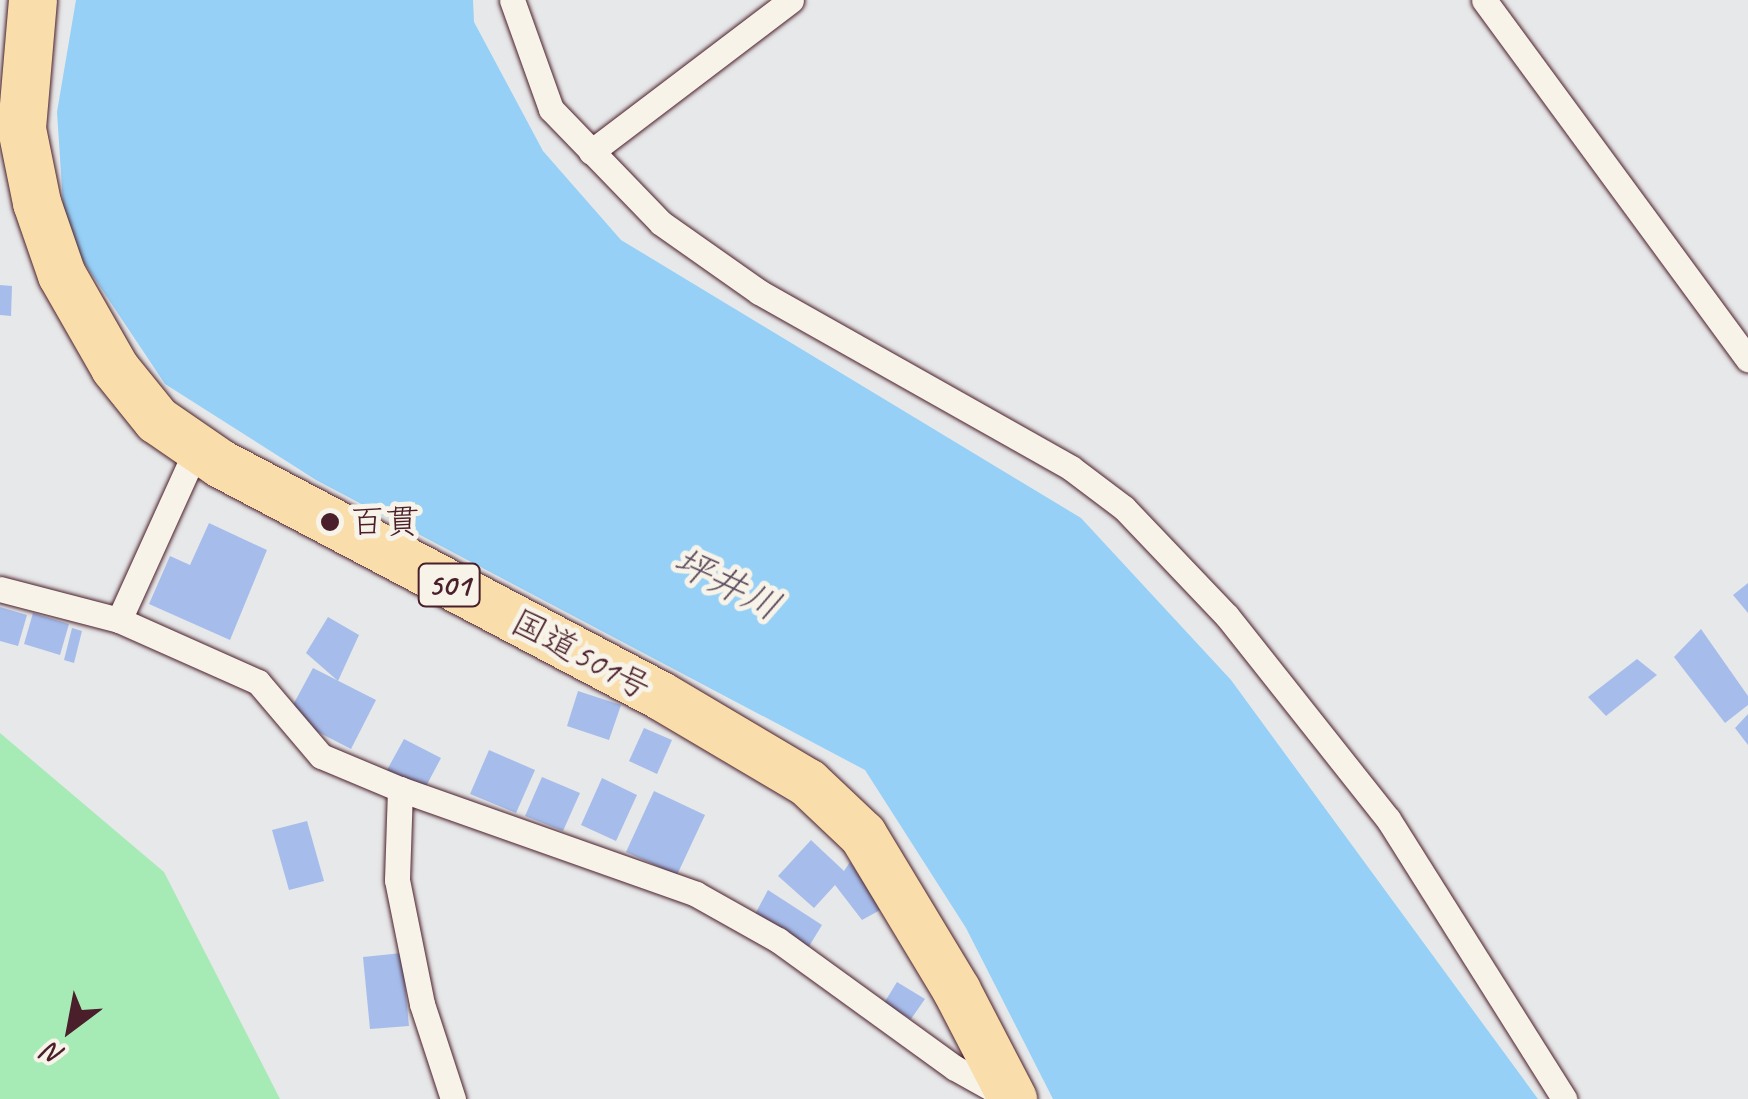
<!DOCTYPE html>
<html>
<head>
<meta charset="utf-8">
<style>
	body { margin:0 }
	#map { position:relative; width:1748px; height:1099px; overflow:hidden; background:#e7e8e9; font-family:Caveat,"Klee One",sans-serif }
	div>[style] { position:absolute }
	.green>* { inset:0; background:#a6ebb6 }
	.water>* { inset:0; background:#96d0f6 }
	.building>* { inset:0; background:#a6bdeb }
	.roads { filter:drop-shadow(0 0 2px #4a1f2b) drop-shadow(0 0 2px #4a1f2b) }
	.street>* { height:25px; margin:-12.5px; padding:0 12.5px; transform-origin:12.5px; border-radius:12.5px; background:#f7f3e8 }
	.highway>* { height:48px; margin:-24px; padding:0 24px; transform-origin:24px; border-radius:24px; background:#f9deab }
	.dots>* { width:28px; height:28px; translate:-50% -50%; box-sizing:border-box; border:5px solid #f7f3e8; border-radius:50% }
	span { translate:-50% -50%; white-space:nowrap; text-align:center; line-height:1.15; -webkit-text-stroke:10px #f7f3e8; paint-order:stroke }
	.shield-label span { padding:2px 8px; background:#f7f3e8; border:2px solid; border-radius:8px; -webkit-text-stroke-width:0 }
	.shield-label { font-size:32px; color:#4a1f2b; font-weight:700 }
	.poi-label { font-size:35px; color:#4a1f2b }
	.left { translate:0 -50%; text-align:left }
	.street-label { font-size:35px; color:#4a1f2b }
	.water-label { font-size:38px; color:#5d4b5e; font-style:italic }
	.north { position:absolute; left:20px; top:979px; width:100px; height:100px; -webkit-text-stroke:8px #f7f3e8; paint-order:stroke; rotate:212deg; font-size:28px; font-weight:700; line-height:40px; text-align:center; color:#4a1f2b }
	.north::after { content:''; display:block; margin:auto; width:35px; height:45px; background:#4a1f2b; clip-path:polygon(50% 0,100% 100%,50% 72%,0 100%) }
</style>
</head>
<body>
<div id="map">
	<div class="green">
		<div style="clip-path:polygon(0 733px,164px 872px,280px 1099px,0 1099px)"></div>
	</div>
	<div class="water">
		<div style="clip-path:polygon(76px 0,473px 0,474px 22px,543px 151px,621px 240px,1081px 518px,1231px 680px,1538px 1099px,1053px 1099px,966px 928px,865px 770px,316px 480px,165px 384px,65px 234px,57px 112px)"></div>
	</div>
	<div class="building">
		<div style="clip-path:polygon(0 285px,12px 286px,11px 316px,0 315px)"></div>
		<div style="clip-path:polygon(209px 523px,267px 550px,230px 640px,149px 604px,170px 556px,190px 565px)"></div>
		<div style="clip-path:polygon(1748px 583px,1748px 613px,1733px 595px)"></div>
		<div style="clip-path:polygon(0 607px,27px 615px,18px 646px,0 641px)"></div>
		<div style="clip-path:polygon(33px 613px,69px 624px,60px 655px,24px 644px)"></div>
		<div style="clip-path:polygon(328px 617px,359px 635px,338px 681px,306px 653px)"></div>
		<div style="clip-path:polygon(72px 628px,82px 631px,74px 663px,64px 660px)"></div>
		<div style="clip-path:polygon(1701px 629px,1748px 696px,1748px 705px,1725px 723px,1674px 657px)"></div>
		<div style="clip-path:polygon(1637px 659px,1657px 675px,1606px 716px,1588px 697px)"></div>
		<div style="clip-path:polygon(313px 668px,376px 700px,351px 749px,287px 716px)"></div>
		<div style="clip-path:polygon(578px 691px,621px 705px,609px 740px,567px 726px)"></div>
		<div style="clip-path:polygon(1748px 714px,1748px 745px,1735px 728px)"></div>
		<div style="clip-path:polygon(644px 728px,672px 740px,657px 774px,629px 761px)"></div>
		<div style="clip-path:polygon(404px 739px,441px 758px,424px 790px,387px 770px)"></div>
		<div style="clip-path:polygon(489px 750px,535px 770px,516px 813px,470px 794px)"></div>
		<div style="clip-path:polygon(542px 777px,580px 793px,563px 831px,525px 816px)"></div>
		<div style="clip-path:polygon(602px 778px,637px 795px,616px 841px,581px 825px)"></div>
		<div style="clip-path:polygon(654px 791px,705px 815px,677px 875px,626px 852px)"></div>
		<div style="clip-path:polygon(307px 821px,324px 881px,289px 890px,272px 830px)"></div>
		<div style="clip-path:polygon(811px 840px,844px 871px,850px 862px,882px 909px,862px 920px,835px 885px,814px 908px,778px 876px)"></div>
		<div style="clip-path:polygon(768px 890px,822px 925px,808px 948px,754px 916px)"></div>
		<div style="clip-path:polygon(402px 953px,409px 1026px,370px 1029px,363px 957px)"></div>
		<div style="clip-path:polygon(897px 982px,925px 999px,911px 1019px,884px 1003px)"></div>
	</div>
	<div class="roads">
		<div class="street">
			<div style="left:512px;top:0;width:116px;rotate:70.3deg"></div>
			<div style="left:551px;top:109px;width:158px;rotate:46deg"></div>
			<div style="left:661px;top:223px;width:120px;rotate:35.1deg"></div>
			<div style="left:759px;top:292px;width:358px;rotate:29.4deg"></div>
			<div style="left:1071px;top:468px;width:66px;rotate:37deg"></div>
			<div style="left:1124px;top:508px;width:149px;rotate:46.4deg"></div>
			<div style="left:1227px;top:616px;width:259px;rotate:51.6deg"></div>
			<div style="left:1388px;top:819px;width:331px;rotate:57.8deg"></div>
			<div style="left:1484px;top:0;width:446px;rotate:53.7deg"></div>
			<div style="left:591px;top:152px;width:251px;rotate:-37.2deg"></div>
			<div style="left:0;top:589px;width:123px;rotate:14.6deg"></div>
			<div style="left:119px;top:620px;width:152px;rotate:24deg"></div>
			<div style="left:258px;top:682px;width:97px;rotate:49.6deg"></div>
			<div style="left:321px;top:756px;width:86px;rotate:22.7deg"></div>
			<div style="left:400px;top:789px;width:314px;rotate:19.5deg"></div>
			<div style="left:696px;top:894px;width:94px;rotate:29.3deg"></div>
			<div style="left:778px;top:940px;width:218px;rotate:35.9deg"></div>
			<div style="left:955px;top:1068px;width:60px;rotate:29.1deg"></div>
			<div style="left:119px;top:620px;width:189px;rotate:-65.6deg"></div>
			<div style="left:400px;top:789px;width:91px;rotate:91.9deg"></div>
			<div style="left:397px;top:880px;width:126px;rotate:78.6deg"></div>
			<div style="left:422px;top:1004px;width:100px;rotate:71.9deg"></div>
		</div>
		<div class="highway">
			<div style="left:33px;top:0;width:129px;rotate:94.9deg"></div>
			<div style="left:22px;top:129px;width:76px;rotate:78.5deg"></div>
			<div style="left:37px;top:203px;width:76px;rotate:70.9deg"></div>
			<div style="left:62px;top:275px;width:107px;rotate:60.3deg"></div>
			<div style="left:115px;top:368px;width:67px;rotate:51.1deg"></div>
			<div style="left:157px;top:420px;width:78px;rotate:34.5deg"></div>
			<div style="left:221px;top:464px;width:497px;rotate:27.8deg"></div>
			<div style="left:661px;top:696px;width:171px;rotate:30.6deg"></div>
			<div style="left:808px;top:783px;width:76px;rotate:43.4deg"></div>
			<div style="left:863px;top:835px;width:182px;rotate:58.9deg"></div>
			<div style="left:957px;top:991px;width:122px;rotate:62.6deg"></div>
		</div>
	</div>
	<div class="dots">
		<div style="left:330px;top:522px;background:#4a1f2b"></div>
	</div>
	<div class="shield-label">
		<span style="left:449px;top:585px">501</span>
	</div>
	<div class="poi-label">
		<span class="left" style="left:350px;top:522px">百貫</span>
	</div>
	<div class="street-label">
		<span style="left:581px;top:655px;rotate:28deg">国道501号</span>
	</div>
	<div class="water-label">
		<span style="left:727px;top:584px;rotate:27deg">坪井川</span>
	</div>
	<div class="north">N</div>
</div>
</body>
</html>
